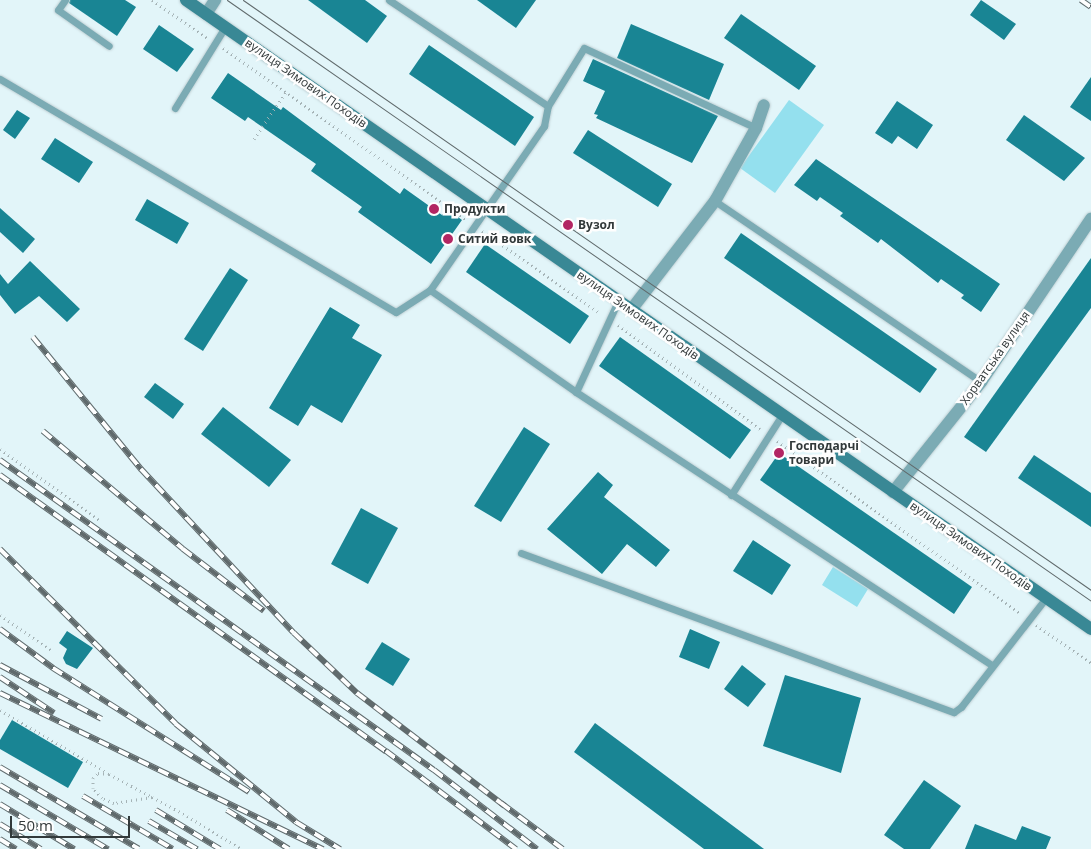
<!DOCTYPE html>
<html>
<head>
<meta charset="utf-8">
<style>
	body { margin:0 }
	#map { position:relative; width:1091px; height:849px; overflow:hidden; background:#e2f5f9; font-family:"Open Sans",sans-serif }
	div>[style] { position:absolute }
	.green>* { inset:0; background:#94e0ee }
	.building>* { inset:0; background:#198594 }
	.path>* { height:3px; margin-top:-1.5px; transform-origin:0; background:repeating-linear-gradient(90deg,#a5b3b6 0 1px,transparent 0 5px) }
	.roads { filter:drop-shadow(0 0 1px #bfcfd3) drop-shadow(0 0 1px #bfcfd3) }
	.service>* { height:7px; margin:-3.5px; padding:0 3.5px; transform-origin:3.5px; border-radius:3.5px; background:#7babb4 }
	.minor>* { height:12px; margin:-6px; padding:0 6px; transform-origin:6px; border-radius:6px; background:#7babb4 }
	.secondary>* { height:12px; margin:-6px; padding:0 6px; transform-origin:6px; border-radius:6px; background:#398895 }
	.tram>* { height:1px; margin:-0.5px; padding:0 0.5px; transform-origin:0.5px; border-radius:0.5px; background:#606a6c }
	.rail>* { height:5.5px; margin-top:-2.75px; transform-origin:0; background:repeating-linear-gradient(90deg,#fefefe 0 11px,#606a6c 0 22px); box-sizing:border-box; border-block:1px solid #606a6c }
	.dots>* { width:14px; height:14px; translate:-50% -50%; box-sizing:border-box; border:2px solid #fefefe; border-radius:50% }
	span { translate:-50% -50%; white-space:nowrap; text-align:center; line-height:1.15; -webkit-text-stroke:5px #fefefe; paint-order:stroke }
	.street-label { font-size:12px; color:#32393a }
	.poi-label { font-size:12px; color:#32393a; font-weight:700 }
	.left { translate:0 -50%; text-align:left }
	.scale { position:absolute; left:10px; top:816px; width:120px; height:22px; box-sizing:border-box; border:2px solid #32393a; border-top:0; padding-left:6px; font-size:15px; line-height:18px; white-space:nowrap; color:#32393a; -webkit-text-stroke:4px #fefefe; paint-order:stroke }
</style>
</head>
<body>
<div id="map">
	<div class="green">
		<div style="clip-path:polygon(789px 100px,824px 125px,775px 193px,740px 168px)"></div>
		<div style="clip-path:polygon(833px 567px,868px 589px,857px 607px,822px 585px)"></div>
	</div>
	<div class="building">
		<div style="clip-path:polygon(70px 0,125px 0,136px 7px,117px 36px,69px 3px)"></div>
		<div style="clip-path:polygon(308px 0,365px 0,387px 16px,367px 43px)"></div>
		<div style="clip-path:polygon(477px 0,536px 0,516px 28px)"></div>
		<div style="clip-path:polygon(981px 0,1016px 24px,1004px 40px,970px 15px)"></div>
		<div style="clip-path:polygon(741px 14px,816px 66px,799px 90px,724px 38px)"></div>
		<div style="clip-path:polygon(631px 24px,724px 64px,709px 100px,617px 58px)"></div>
		<div style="clip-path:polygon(159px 25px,194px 49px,177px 72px,143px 49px)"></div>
		<div style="clip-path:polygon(429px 45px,534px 117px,515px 146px,409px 74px)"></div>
		<div style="clip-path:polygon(593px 59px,718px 116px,692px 163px,596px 118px,598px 115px,594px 114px,605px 91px,583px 81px)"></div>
		<div style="clip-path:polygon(228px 73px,281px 110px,283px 107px,400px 194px,404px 188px,442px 215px,447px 209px,462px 220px,431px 264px,358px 212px,362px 207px,311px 171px,316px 164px,248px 117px,245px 121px,211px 98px)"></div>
		<div style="clip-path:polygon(1091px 77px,1091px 121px,1070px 107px)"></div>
		<div style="clip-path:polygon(897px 101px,933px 125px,917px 149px,898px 136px,892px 144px,875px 133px)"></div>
		<div style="clip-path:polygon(17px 110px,30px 118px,15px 139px,3px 130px)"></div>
		<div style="clip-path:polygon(1024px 115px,1085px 158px,1064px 181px,1006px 140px)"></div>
		<div style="clip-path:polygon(588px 130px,672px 184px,658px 207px,573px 153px)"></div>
		<div style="clip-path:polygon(55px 138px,93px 162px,79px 183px,41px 159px)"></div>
		<div style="clip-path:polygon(816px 159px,1000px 284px,981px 312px,961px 298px,964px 295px,941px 279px,938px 283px,881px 239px,878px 243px,840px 216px,843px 213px,820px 197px,817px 201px,794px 185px)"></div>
		<div style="clip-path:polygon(147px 199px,189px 223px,177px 244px,135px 220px)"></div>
		<div style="clip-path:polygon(0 208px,35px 239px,23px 253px,0 232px)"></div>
		<div style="clip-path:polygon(741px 233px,937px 369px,920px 393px,724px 258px)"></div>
		<div style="clip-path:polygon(485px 244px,589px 316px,570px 344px,466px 272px)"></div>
		<div style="clip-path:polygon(1091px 258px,1091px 308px,986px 452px,964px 437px)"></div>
		<div style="clip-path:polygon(30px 261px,80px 309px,67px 322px,39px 296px,15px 314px,0 295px,0 274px,8px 284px)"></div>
		<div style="clip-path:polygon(230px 268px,248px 280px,203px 351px,184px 339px)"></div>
		<div style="clip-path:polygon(330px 307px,360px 325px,352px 338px,382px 355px,342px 423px,311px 405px,298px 426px,269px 408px)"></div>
		<div style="clip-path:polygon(620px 337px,751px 430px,730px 459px,599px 366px)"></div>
		<div style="clip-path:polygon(155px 383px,184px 404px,173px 419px,144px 397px)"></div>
		<div style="clip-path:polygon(223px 407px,291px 460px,269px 487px,201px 434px)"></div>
		<div style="clip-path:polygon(524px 427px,550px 444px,501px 522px,474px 506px)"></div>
		<div style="clip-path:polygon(779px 453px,972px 587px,954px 614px,760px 480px)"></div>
		<div style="clip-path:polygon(1034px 455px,1091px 493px,1091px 527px,1018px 478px)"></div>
		<div style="clip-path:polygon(598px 472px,613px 485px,604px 497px,670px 550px,656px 567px,627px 544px,602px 574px,547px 529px)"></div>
		<div style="clip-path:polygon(361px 508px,398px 528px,368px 584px,331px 564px)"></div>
		<div style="clip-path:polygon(753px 540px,791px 565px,772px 595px,733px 571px)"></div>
		<div style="clip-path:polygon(690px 629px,720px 642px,709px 669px,679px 657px)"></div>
		<div style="clip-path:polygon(67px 631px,93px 648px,77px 669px,66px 664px,63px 658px,67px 649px,59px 643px)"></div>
		<div style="clip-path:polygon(382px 642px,410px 659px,393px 686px,365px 669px)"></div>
		<div style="clip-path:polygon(742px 665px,766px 684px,748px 707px,724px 689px)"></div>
		<div style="clip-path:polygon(785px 675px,861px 698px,841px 773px,763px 746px)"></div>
		<div style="clip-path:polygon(12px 720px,83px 762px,68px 788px,0 749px,0 740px)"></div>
		<div style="clip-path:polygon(595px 723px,764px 849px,704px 849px,574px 752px)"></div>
		<div style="clip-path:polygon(924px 780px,961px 806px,930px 849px,904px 849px,884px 835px)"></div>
		<div style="clip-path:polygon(975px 824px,1016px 840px,1022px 826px,1051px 837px,1046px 849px,965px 849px)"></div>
	</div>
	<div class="path">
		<div style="left:152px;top:0;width:67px;rotate:34.6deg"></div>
		<div style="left:223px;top:48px;width:299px;rotate:35.2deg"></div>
		<div style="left:254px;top:139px;width:57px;rotate:-55.8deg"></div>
		<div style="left:482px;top:231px;width:144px;rotate:34.8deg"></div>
		<div style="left:618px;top:325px;width:176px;rotate:36.2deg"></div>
		<div style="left:777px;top:441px;width:299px;rotate:35.3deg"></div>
		<div style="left:0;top:449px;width:122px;rotate:35.6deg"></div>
		<div style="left:0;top:615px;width:62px;rotate:34.5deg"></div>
		<div style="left:1036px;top:625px;width:67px;rotate:34.6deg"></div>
		<div style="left:0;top:710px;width:125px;rotate:30.3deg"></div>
		<div style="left:152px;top:797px;width:38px;rotate:171deg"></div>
		<div style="left:114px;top:803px;width:13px;rotate:-157deg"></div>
		<div style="left:102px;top:798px;width:13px;rotate:-132deg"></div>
		<div style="left:93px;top:788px;width:10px;rotate:-90deg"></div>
		<div style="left:93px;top:778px;width:7px;rotate:-45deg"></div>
		<div style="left:98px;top:773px;width:11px;rotate:5deg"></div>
		<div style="left:109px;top:774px;width:49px;rotate:28.1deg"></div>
		<div style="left:152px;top:797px;width:40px;rotate:28deg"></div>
		<div style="left:187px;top:816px;width:64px;rotate:31deg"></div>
	</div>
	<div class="roads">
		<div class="service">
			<div style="left:65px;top:0;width:12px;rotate:125deg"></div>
			<div style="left:58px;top:10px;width:62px;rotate:35.2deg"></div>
			<div style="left:389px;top:0;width:191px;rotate:33.7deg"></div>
			<div style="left:548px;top:106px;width:68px;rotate:-58.2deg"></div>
			<div style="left:584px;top:48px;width:190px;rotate:24.9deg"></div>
			<div style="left:0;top:79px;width:459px;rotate:30.5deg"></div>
			<div style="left:396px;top:312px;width:40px;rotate:-32.9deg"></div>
			<div style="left:430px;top:290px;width:178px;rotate:34.9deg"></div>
			<div style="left:576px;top:392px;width:498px;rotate:33.3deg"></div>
			<div style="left:175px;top:108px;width:95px;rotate:-58.3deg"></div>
			<div style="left:715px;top:201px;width:322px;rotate:34.2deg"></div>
			<div style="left:430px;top:290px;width:200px;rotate:-55.2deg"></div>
			<div style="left:544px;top:126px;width:20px;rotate:-79deg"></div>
			<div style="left:576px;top:392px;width:100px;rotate:-65.2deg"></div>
			<div style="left:731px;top:495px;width:95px;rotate:-57.5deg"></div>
			<div style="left:521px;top:553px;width:461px;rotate:20.2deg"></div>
			<div style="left:954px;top:712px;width:9px;rotate:-36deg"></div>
			<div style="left:961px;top:707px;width:138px;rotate:-52.1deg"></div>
		</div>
		<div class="minor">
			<div style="left:206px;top:14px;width:17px;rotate:-57deg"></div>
			<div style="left:631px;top:310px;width:138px;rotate:-52.4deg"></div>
			<div style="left:715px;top:201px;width:84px;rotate:-60.7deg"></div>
			<div style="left:756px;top:128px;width:24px;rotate:-71deg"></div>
			<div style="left:893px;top:492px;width:141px;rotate:-51.3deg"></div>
			<div style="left:981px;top:382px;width:197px;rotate:-56deg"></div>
		</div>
		<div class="secondary">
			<div style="left:186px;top:0;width:1102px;rotate:34.8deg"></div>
		</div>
	</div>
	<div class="tram">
		<div style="left:227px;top:0;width:1052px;rotate:34.82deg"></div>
		<div style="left:243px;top:0;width:1033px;rotate:34.83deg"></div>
	</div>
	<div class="rail">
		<div style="left:1081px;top:0;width:12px;rotate:35deg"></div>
		<div style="left:33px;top:337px;width:171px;rotate:50.7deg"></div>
		<div style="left:141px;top:469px;width:224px;rotate:47deg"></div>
		<div style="left:294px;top:633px;width:87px;rotate:43.6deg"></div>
		<div style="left:357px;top:693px;width:186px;rotate:37.4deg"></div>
		<div style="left:43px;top:431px;width:183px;rotate:40.1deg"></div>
		<div style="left:183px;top:549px;width:102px;rotate:37.4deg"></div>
		<div style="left:0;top:460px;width:533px;rotate:35.54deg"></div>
		<div style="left:434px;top:770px;width:130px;rotate:37.5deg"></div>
		<div style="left:0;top:475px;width:475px;rotate:35.6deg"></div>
		<div style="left:386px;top:751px;width:163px;rotate:37deg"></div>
		<div style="left:0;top:549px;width:248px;rotate:44.8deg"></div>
		<div style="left:176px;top:724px;width:155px;rotate:39.2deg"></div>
		<div style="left:296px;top:822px;width:52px;rotate:31.5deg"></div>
		<div style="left:0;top:629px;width:66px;rotate:36.3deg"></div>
		<div style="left:53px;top:668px;width:232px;rotate:32.3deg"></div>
		<div style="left:0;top:665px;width:115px;rotate:27.9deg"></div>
		<div style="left:0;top:677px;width:65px;rotate:33.7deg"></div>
		<div style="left:0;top:693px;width:359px;rotate:25.8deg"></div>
		<div style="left:0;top:767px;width:161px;rotate:30.5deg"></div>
		<div style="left:0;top:785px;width:126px;rotate:30.7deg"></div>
		<div style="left:83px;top:796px;width:104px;rotate:30.5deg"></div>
		<div style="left:501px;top:803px;width:77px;rotate:36.6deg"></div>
		<div style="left:0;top:804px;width:87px;rotate:31.3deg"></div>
		<div style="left:156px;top:810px;width:75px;rotate:31.4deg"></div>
		<div style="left:227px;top:810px;width:73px;rotate:32.2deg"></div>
		<div style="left:149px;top:821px;width:56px;rotate:30.3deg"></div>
		<div style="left:0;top:824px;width:48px;rotate:31.4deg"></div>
		<div style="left:0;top:839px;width:19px;rotate:32deg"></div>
	</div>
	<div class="dots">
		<div style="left:434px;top:209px;background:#b22663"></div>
		<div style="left:568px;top:225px;background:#b22663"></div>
		<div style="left:448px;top:239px;background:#b22663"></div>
		<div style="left:779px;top:453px;background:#b22663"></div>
	</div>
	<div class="street-label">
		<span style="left:306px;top:83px;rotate:35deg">вулиця Зимових Походів</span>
		<span style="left:638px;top:315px;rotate:35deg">вулиця Зимових Походів</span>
		<span style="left:995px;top:358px;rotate:-55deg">Хорватська вулиця</span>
		<span style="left:971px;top:546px;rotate:35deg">вулиця Зимових Походів</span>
	</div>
	<div class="poi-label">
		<span class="left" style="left:444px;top:209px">Продукти</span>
		<span class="left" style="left:578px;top:225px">Вузол</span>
		<span class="left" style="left:458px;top:239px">Ситий вовк</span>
		<span class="left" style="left:789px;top:453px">Господарчі<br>товари</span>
	</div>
	<div class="scale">50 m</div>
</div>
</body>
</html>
